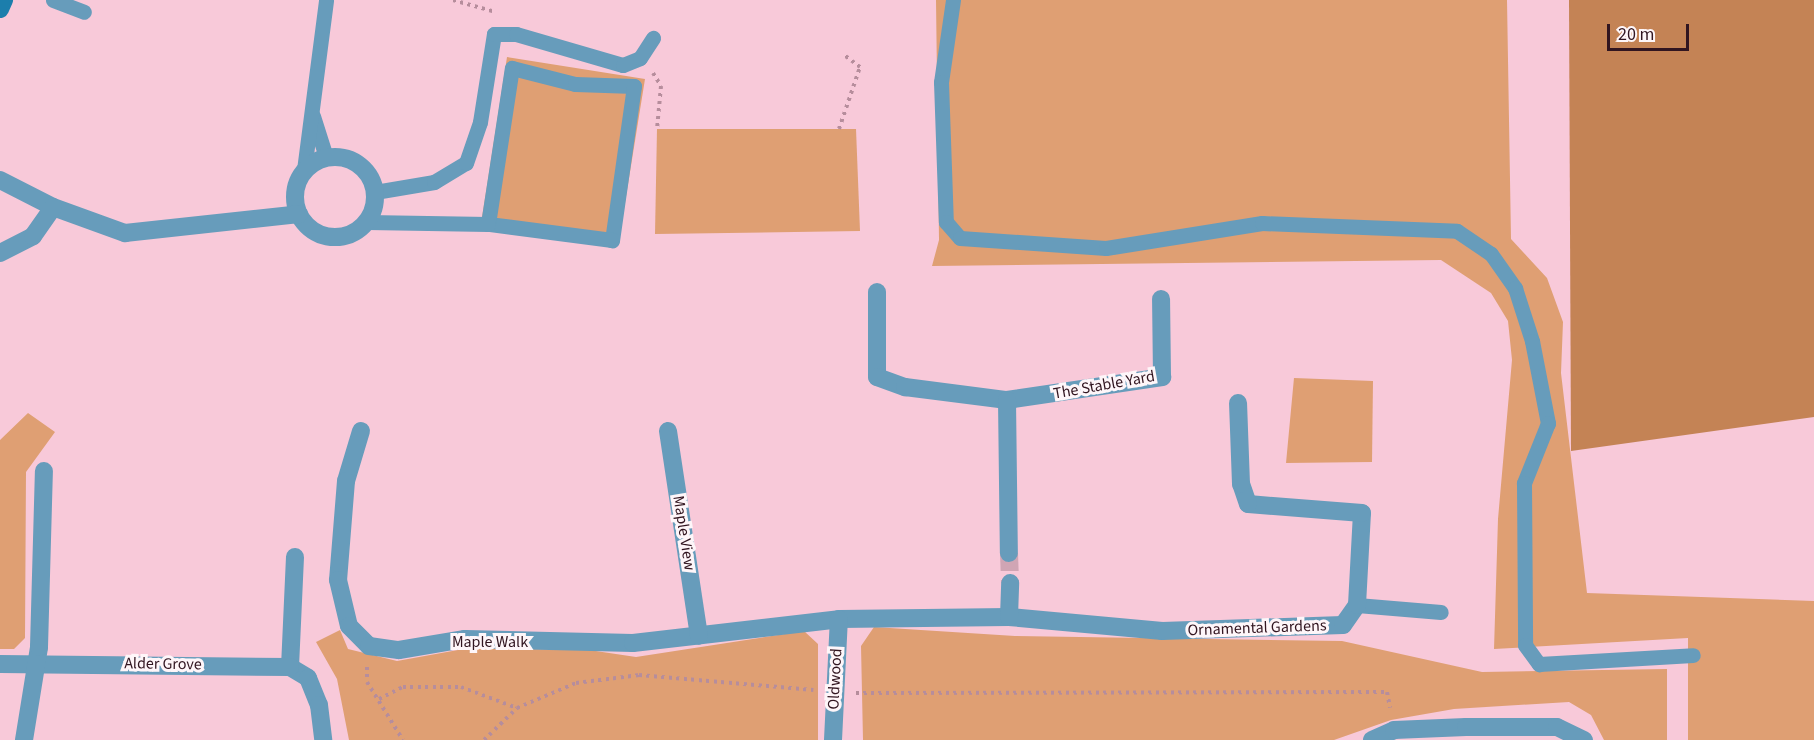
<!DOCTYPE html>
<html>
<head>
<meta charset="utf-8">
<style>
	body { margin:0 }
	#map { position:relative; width:1814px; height:740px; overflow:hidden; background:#f8c9d9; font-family:"Source Sans 3",sans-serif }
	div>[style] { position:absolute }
	.green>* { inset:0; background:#df9f73 }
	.forest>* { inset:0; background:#c48355 }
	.street-tunnel>* { height:18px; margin-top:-9px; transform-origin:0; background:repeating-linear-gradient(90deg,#d0a5b4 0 18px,transparent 0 27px) }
	.path>* { height:4px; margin-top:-2px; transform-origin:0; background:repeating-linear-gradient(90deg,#b68d9c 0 3px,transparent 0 7.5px) }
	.lane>* { height:15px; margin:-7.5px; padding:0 7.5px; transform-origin:7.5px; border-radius:7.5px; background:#679cbb }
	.street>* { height:18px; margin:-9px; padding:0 9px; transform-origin:9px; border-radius:9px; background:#679cbb }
	.street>.ring { margin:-9px; padding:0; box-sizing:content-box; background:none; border:18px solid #679cbb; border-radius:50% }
	.secondary>* { height:18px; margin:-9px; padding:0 9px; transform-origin:9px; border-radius:9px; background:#1c7eac }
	span { translate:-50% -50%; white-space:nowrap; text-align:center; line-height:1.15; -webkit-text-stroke:6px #fef6f9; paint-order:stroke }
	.street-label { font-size:16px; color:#311520 }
	.scale { position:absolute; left:1607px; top:24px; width:82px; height:27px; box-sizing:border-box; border:3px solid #311520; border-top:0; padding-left:8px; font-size:18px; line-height:21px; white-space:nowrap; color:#311520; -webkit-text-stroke:4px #fef6f9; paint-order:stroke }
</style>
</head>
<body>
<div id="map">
	<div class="green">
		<div style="clip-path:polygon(936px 0,1507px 0,1511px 239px,1547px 278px,1563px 322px,1561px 373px,1587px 593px,1814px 601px,1814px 740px,1688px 740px,1688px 638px,1494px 649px,1498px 519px,1512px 360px,1508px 321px,1491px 293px,1441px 260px,932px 266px,939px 240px)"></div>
		<div style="clip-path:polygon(507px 57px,645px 79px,618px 246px,481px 224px)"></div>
		<div style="clip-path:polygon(657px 129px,856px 129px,860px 231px,655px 234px)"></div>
		<div style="clip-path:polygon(1294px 378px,1373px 381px,1372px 462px,1286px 463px)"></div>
		<div style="clip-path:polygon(28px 413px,55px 432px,26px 472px,25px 638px,14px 649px,0 649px,0 440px)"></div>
		<div style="clip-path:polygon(874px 627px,1015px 636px,1342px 641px,1482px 672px,1667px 669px,1667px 740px,1604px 740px,1591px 715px,1569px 702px,1454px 709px,1391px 720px,1334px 740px,863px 740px,861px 646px)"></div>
		<div style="clip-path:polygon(340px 630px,348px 649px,397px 661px,469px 648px,589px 650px,636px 657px,804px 631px,818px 644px,818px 740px,349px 740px,337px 679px,316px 642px)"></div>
	</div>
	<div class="forest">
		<div style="clip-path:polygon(1569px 0,1814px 0,1814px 417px,1571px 451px)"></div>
	</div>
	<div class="street-tunnel">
		<div style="left:1009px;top:553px;width:30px;rotate:88deg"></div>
	</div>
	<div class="path">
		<div style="left:453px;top:0;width:41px;rotate:15.8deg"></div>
		<div style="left:653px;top:73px;width:15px;rotate:58deg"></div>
		<div style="left:661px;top:86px;width:43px;rotate:95.3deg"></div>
		<div style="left:839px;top:129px;width:65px;rotate:-71.3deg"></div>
		<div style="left:860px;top:67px;width:20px;rotate:-143deg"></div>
		<div style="left:367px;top:667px;width:15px;rotate:90deg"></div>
		<div style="left:367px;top:682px;width:68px;rotate:58.2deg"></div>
		<div style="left:856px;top:693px;width:531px;rotate:-0.11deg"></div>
		<div style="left:1387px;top:692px;width:16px;rotate:79deg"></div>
		<div style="left:379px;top:699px;width:27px;rotate:-27deg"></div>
		<div style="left:403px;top:687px;width:58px"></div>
		<div style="left:461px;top:687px;width:60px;rotate:20.6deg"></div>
		<div style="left:484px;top:740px;width:46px;rotate:-44.1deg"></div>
		<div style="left:517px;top:708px;width:64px;rotate:-23deg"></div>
		<div style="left:576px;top:683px;width:64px;rotate:-7.2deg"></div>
		<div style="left:639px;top:675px;width:175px;rotate:4.9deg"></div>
	</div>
	<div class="lane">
		<div style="left:53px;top:0;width:33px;rotate:21deg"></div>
		<div style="left:953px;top:0;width:83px;rotate:98.3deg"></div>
		<div style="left:941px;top:82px;width:140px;rotate:88deg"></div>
		<div style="left:946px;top:222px;width:21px;rotate:49deg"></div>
		<div style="left:960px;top:238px;width:146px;rotate:3.9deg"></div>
		<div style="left:1106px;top:248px;width:158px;rotate:-9.1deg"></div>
		<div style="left:1262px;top:223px;width:195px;rotate:2.3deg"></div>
		<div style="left:1457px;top:231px;width:41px;rotate:34.1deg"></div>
		<div style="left:1491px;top:254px;width:42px;rotate:54.8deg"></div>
		<div style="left:1515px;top:288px;width:56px;rotate:72.2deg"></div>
		<div style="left:1532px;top:341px;width:84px;rotate:79deg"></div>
		<div style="left:1548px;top:423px;width:65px;rotate:111.8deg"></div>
		<div style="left:1524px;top:483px;width:162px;rotate:89.6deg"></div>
		<div style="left:1525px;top:645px;width:24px;rotate:54deg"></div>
		<div style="left:1539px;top:664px;width:154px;rotate:-3.3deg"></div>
		<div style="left:512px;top:68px;width:65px;rotate:14.3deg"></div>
		<div style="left:575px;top:84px;width:59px;rotate:1.9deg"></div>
		<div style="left:634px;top:86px;width:156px;rotate:98.1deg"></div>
		<div style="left:612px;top:240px;width:125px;rotate:-172.6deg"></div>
		<div style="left:488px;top:224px;width:158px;rotate:-81.3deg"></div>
		<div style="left:313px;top:116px;width:43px;rotate:72.4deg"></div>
		<div style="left:304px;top:170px;width:171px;rotate:-82.6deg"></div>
		<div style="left:375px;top:192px;width:60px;rotate:-9.6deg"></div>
		<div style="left:434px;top:182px;width:37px;rotate:-31deg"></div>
		<div style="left:466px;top:163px;width:43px;rotate:-71.1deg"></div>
		<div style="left:480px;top:122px;width:89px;rotate:-81deg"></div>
		<div style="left:494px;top:34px;width:22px"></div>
		<div style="left:516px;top:34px;width:111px;rotate:16.2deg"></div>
		<div style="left:623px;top:65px;width:18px;rotate:-22deg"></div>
		<div style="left:640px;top:58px;width:24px;rotate:-57deg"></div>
		<div style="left:367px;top:222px;width:121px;rotate:0.9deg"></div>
		<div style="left:1357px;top:605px;width:84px;rotate:4.8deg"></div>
	</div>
	<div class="street">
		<div class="ring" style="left:295px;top:157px;width:62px;height:62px"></div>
		<div style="left:0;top:180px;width:59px;rotate:27deg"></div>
		<div style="left:53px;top:207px;width:77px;rotate:19.9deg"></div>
		<div style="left:125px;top:233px;width:175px;rotate:-6.2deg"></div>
		<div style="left:0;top:253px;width:37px;rotate:-27deg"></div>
		<div style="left:33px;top:236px;width:35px;rotate:-55deg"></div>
		<div style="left:877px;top:292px;width:85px;rotate:90deg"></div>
		<div style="left:877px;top:377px;width:30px;rotate:20deg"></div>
		<div style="left:905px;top:387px;width:103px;rotate:7.3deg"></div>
		<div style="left:1007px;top:400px;width:157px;rotate:-8.4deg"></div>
		<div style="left:1162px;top:377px;width:78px;rotate:-90.7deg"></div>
		<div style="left:1007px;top:400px;width:153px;rotate:89.3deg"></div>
		<div style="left:361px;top:431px;width:52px;rotate:106.7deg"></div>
		<div style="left:346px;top:481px;width:99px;rotate:94.6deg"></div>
		<div style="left:338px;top:580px;width:47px;rotate:76.6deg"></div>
		<div style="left:349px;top:626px;width:28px;rotate:45deg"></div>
		<div style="left:369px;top:646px;width:30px;rotate:8deg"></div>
		<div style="left:399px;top:650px;width:67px;rotate:-9.5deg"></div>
		<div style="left:465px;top:639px;width:168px;rotate:1.4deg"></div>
		<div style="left:633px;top:643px;width:207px;rotate:-6.6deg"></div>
		<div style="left:839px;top:619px;width:170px;rotate:-0.7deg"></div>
		<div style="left:1009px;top:617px;width:154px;rotate:5.2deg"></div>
		<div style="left:1162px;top:631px;width:181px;rotate:-1.9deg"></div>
		<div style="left:1343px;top:625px;width:24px;rotate:-55deg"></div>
		<div style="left:1357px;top:605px;width:92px;rotate:-86.9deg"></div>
		<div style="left:1362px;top:513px;width:114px;rotate:-175.5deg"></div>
		<div style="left:1248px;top:504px;width:21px;rotate:-109deg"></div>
		<div style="left:1241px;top:484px;width:81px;rotate:-92.1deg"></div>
		<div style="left:668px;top:431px;width:207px;rotate:81.4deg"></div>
		<div style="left:295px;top:557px;width:110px;rotate:92.6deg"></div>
		<div style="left:290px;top:667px;width:21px;rotate:31deg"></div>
		<div style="left:308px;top:678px;width:29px;rotate:68deg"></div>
		<div style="left:319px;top:705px;width:35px;rotate:83deg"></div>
		<div style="left:1009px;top:617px;width:34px;rotate:-88deg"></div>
		<div style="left:0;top:664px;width:290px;rotate:0.6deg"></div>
		<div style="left:24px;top:740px;width:94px;rotate:-80.8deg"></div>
		<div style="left:39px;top:647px;width:176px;rotate:-88.4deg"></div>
		<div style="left:833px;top:740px;width:121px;rotate:-87.2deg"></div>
		<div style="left:1372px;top:740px;width:24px;rotate:-24deg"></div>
		<div style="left:1394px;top:730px;width:72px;rotate:-2.4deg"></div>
		<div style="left:1466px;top:727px;width:91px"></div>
		<div style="left:1557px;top:727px;width:30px;rotate:26deg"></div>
	</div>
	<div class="secondary">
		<div style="left:0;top:9px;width:10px;rotate:-66deg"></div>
	</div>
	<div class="street-label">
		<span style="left:1104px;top:385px;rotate:-10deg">The Stable Yard</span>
		<span style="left:684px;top:533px;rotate:81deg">Maple View</span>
		<span style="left:1257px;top:628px;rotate:-2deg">Ornamental Gardens</span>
		<span style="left:490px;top:642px">Maple Walk</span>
		<span style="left:163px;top:664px;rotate:1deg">Alder Grove</span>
		<span style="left:835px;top:679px;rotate:-87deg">Oldwood</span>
	</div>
	<div class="scale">20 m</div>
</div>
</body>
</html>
